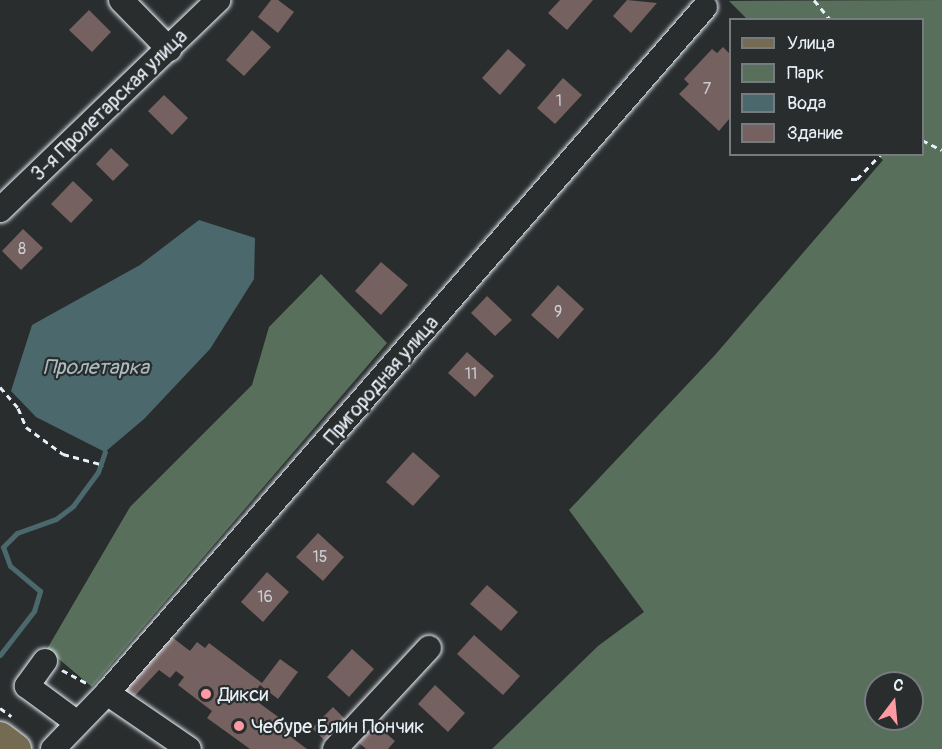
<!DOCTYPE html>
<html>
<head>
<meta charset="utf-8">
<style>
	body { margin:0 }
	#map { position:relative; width:942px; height:749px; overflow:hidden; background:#2a2d2e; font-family:Pangolin,sans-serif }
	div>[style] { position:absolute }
	.green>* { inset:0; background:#586f5b }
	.water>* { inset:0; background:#4b696d }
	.stream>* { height:5px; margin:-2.5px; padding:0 2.5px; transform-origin:2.5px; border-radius:2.5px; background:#4b696d }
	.building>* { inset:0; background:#746160 }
	.path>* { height:3px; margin-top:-1.5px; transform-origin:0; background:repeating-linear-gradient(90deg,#e8f1f8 0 6px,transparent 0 10.5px) }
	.roads { filter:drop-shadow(0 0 2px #e8f1f8) drop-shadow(0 0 2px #e8f1f8) }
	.minor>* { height:24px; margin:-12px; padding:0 12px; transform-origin:12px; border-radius:12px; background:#2a2d2e }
	.major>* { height:30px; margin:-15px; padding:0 15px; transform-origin:15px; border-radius:15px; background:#756b52 }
	.dots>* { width:16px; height:16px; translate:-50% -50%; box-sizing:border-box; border:3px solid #2a2d2e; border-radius:50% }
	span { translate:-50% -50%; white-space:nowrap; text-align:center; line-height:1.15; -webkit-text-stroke:4.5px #2a2d2e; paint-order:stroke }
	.number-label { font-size:16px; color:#cbcdd2 }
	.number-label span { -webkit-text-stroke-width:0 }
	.street-label { font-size:20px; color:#e8f1f8 }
	.poi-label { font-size:20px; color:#e8f1f8 }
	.left { translate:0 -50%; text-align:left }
	.water-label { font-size:21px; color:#a9bbc0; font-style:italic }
	.legend { position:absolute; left:729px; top:18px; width:195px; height:138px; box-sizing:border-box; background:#2a2d2e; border:2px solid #767b7f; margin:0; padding:8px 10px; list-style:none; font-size:18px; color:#e8f1f8 }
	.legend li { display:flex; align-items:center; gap:12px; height:30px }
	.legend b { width:30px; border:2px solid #767b7f }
	.north { position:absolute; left:864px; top:671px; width:60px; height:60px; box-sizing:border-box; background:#2a2d2e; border:2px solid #767b7f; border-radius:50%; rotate:16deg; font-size:16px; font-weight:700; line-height:24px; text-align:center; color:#e8f1f8 }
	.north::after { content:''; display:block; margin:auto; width:21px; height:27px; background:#ff9aa2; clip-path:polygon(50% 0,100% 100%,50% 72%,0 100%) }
</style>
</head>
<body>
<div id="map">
	<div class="green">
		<div style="clip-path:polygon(evenodd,942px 0,942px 749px,492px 749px,598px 646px,644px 612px,569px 510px,715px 355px,883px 160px,878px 155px,922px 154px,922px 20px,747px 19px,729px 1px,942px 0,876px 683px,912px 683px,912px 719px,876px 719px,876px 683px)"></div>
		<div style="clip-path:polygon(321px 274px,387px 343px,92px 687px,47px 649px,130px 507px,252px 385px,269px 327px)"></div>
	</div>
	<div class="water">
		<div style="clip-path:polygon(199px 220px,255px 238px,254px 279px,210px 349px,144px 419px,105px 452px,36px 417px,11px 391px,32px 325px,140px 265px)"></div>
	</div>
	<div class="stream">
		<div style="left:0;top:655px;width:56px;rotate:-52.3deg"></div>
		<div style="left:34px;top:611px;width:21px;rotate:-73deg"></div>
		<div style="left:40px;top:591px;width:39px;rotate:-140deg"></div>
		<div style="left:10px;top:566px;width:20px;rotate:-110deg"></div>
		<div style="left:3px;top:547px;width:20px;rotate:-45deg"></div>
		<div style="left:17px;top:533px;width:41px;rotate:-19.7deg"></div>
		<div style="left:56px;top:519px;width:21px;rotate:-37deg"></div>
		<div style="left:73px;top:506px;width:42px;rotate:-53.7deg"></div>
		<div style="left:98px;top:472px;width:21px;rotate:-71deg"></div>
	</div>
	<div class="building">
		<div style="clip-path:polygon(271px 0,278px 0,294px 12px,278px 33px,258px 17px)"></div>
		<div style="clip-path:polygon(560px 0,593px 0,567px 30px,548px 13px)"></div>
		<div style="clip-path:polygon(627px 0,657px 3px,631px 33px,613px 16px)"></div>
		<div style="clip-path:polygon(89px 10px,111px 32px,92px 52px,69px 30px)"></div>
		<div style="clip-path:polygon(252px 30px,271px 47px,244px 76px,226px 60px)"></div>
		<div style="clip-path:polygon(723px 47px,730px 54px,730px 118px,719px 131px,679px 94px,689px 84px,684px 79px,712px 49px,717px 53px)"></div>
		<div style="clip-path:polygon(508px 49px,526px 65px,500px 95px,482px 78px)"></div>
		<div style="clip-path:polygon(563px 78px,582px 95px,555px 124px,537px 108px)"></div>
		<div style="clip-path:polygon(164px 95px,188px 118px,172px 135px,148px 111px)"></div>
		<div style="clip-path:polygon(111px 148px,129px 165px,113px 181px,96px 164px)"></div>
		<div style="clip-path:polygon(73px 181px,93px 200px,71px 223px,51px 204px)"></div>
		<div style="clip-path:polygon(23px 229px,43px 248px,21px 270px,2px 251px)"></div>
		<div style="clip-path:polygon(381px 262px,408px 285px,381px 315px,355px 291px)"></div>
		<div style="clip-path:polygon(558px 285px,584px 309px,558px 339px,531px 315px)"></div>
		<div style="clip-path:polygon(487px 296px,512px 320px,495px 336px,471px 313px)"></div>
		<div style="clip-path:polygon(467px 352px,494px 376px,475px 397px,448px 373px)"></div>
		<div style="clip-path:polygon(413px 452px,440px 476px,413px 506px,386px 482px)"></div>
		<div style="clip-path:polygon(318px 533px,344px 557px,323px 581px,296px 557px)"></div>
		<div style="clip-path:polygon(267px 572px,289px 592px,263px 622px,241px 602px)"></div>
		<div style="clip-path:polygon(487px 585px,518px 612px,501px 631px,470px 604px)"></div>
		<div style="clip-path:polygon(168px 634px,190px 651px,197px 642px,205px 648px,209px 643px,262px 683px,280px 659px,298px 672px,278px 699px,260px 685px,251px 697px,292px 727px,287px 734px,307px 749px,250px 749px,207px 718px,212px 711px,178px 685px,184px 677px,176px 671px,170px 678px,159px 670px,130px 701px,120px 691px)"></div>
		<div style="clip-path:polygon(474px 635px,520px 676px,503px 695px,457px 654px)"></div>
		<div style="clip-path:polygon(352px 649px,374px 669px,349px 697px,327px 677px)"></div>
		<div style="clip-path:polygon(435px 685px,465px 713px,448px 732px,418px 704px)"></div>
		<div style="clip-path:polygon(333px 707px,345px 719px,324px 740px,312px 728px)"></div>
		<div style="clip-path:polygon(375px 724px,395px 741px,388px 749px,366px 749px,359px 743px)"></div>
	</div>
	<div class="path">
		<div style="left:814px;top:0;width:26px;rotate:50deg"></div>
		<div style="left:922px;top:140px;width:22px;rotate:27deg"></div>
		<div style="left:851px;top:179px;width:6px"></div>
		<div style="left:857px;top:179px;width:35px;rotate:-46deg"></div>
		<div style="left:0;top:387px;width:28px;rotate:49deg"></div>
		<div style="left:18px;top:408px;width:21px;rotate:67deg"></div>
		<div style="left:26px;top:427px;width:46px;rotate:36.1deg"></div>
		<div style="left:63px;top:454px;width:42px;rotate:15deg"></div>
		<div style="left:62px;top:670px;width:30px;rotate:28deg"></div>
		<div style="left:0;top:708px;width:14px;rotate:36deg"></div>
	</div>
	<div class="roads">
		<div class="minor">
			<div style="left:121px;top:0;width:69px;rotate:45.6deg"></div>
			<div style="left:0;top:210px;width:303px;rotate:-43.9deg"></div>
			<div style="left:45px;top:661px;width:31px;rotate:126deg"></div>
			<div style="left:27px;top:686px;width:61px;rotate:36.3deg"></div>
			<div style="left:107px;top:693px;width:99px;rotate:34.3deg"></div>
			<div style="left:53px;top:749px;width:78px;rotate:-46deg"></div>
			<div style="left:107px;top:693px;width:910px;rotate:-48.92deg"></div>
			<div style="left:335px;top:749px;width:138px;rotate:-47.1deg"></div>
		</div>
		<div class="major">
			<div style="left:0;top:737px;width:20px;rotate:37deg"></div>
		</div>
	</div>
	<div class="dots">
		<div style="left:206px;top:694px;background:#ff9aa2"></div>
		<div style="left:239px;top:726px;background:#ff9aa2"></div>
	</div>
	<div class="number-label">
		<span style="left:707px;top:89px">7</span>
		<span style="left:559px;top:101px">1</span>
		<span style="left:22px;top:249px">8</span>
		<span style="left:558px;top:312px">9</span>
		<span style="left:471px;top:374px">11</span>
		<span style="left:320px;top:557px">15</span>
		<span style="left:265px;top:597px">16</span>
	</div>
	<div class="street-label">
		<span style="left:109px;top:105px;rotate:-44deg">3-я Пролетарская улица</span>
		<span style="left:381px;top:380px;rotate:-49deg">Пригородная улица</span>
	</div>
	<div class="poi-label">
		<span class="left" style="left:218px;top:694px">Дикси</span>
		<span class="left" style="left:251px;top:726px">Чебуре Блин Пончик</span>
	</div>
	<div class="water-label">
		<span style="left:96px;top:368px">Пролетарка</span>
	</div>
	<ul class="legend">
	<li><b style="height:8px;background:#756b52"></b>Улица</li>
	<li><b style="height:16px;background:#586f5b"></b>Парк</li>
	<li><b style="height:16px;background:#4b696d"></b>Вода</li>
	<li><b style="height:16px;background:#746160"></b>Здание</li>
	</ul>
	<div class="north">С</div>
</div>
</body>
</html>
